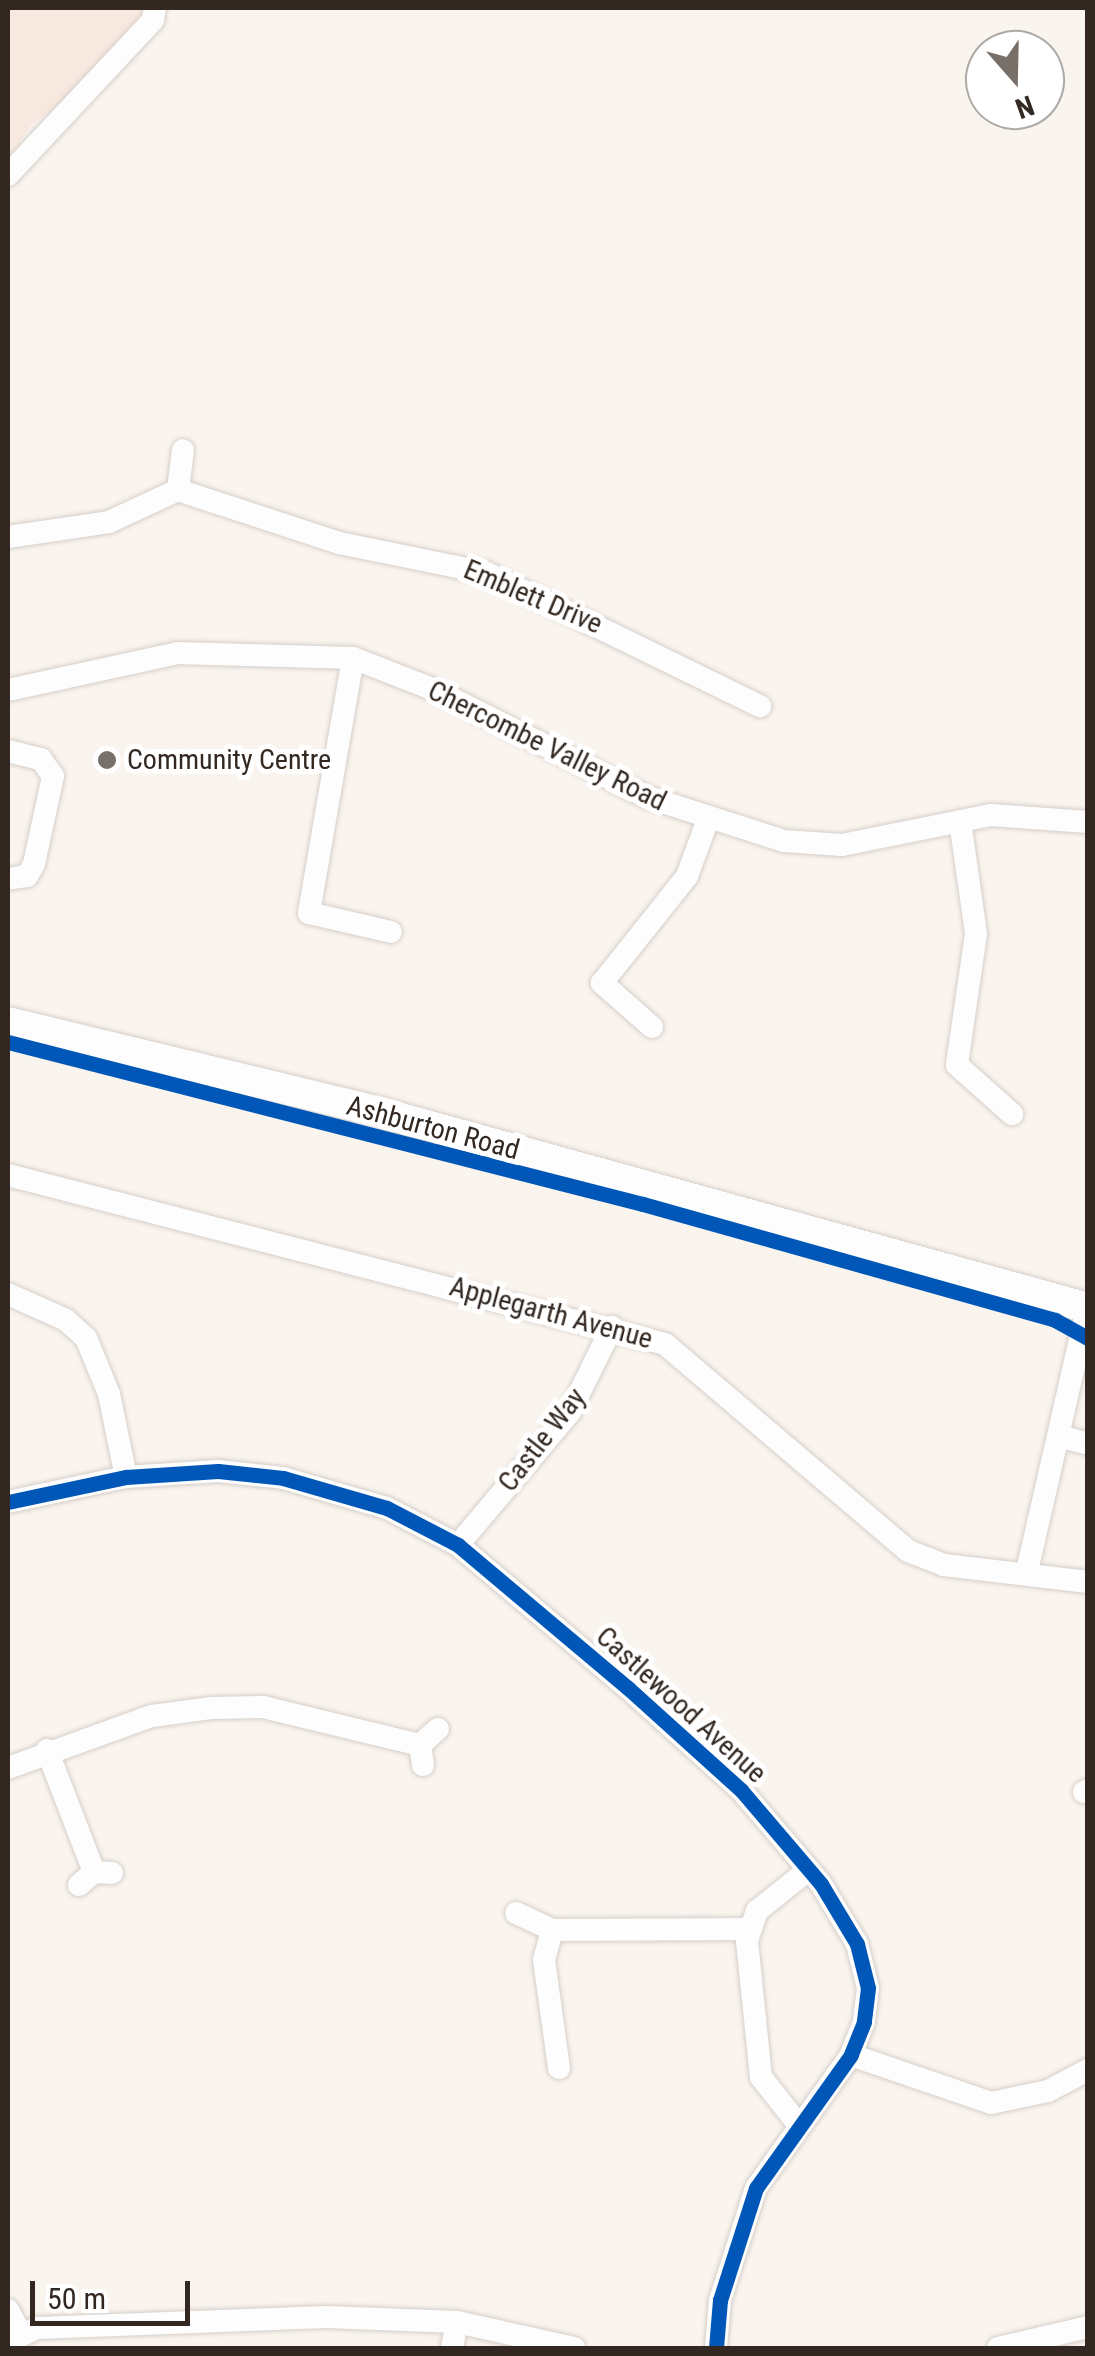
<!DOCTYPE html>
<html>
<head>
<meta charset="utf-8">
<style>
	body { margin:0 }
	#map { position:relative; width:1095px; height:2356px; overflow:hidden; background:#faf4ef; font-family:"Roboto Condensed",sans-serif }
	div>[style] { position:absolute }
	.built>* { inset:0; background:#f8e9e0 }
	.roads { filter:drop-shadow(0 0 2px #d6cfc9) drop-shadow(0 0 2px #d6cfc9) }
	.minor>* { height:22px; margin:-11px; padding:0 11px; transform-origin:11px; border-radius:11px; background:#fefdfd }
	.major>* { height:30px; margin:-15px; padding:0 15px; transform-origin:15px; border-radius:15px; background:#fefdfd }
	.cycleway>* { height:15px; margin:-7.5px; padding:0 7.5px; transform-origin:7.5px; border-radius:7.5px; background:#0057b8 }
	.dots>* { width:28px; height:28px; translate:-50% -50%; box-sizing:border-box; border:5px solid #fff; border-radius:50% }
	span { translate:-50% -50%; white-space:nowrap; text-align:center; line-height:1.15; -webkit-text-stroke:10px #fff; paint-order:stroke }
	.street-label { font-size:28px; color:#322821 }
	.poi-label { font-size:28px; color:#322821 }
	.left { translate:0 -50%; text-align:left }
	.frame { position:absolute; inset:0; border:10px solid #322821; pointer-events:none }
	.north { position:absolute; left:965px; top:30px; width:100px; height:100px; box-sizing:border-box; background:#fff; border:2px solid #ada9a6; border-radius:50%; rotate:160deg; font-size:28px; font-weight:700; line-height:40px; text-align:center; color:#322821 }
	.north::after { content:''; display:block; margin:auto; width:35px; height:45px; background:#786f69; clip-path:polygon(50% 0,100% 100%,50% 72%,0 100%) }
	.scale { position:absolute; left:30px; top:2281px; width:160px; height:45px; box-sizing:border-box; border:5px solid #322821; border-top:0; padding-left:12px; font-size:30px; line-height:35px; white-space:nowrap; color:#322821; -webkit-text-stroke:8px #fff; paint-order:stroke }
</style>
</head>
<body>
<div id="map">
	<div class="built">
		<div style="clip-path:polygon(8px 8px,145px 8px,88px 87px,32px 124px,8px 159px)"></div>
	</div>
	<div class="roads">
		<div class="minor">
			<div style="left:8px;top:175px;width:212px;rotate:-46.9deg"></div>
			<div style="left:153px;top:20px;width:12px;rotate:-81deg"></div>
			<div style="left:178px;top:490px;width:40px;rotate:-82.9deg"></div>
			<div style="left:8px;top:537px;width:102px;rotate:-8.4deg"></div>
			<div style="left:109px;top:522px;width:76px;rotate:-24.9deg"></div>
			<div style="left:178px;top:490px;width:169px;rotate:18.2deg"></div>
			<div style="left:339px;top:543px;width:151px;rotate:11.5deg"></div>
			<div style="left:487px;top:573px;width:304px;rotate:26deg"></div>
			<div style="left:353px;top:658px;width:259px;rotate:99.8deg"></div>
			<div style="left:309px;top:913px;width:84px;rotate:13deg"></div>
			<div style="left:8px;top:690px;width:173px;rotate:-12.3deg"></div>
			<div style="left:177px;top:653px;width:176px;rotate:1.6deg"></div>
			<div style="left:353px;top:658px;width:90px;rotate:21.4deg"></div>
			<div style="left:437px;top:691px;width:235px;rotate:26.8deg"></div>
			<div style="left:647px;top:797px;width:144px;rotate:17.8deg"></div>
			<div style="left:784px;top:841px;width:58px;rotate:3.9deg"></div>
			<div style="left:842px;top:845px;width:152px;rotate:-11.4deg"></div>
			<div style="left:991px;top:815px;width:97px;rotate:4.1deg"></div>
			<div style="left:8px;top:751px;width:34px;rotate:14deg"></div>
			<div style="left:41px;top:759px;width:21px;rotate:55deg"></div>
			<div style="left:53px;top:776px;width:90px;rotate:102.2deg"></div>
			<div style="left:34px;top:864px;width:14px;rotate:120deg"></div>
			<div style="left:27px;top:876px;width:19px;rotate:171deg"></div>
			<div style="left:960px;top:821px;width:114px;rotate:81.9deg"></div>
			<div style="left:976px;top:934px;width:132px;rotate:98.3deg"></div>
			<div style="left:957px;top:1065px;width:74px;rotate:41.7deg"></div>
			<div style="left:652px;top:1027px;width:67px;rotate:-138.7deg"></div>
			<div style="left:602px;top:983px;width:137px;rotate:-51.5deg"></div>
			<div style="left:687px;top:876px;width:58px;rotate:-69.7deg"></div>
			<div style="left:8px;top:1175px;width:678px;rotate:14.43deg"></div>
			<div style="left:665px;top:1344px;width:319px;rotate:40.4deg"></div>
			<div style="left:908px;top:1551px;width:39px;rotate:21deg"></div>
			<div style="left:944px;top:1565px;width:145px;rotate:6.7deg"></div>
			<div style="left:8px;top:1294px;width:64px;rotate:24.1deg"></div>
			<div style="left:66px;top:1320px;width:27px;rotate:42deg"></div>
			<div style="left:86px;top:1338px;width:61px;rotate:67.7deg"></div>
			<div style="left:109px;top:1394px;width:85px;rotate:78.4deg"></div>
			<div style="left:1059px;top:1436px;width:30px;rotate:15deg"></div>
			<div style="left:8px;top:1502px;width:121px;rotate:-12deg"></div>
			<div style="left:126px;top:1477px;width:92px;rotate:-3.7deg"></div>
			<div style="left:218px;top:1471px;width:65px;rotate:6.1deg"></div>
			<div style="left:283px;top:1478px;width:108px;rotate:16.1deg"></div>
			<div style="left:387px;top:1508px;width:80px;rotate:27.5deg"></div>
			<div style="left:458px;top:1545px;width:222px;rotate:40.1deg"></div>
			<div style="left:628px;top:1688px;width:152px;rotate:42.1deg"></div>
			<div style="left:741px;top:1790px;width:123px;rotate:49.6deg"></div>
			<div style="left:821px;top:1884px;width:70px;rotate:59deg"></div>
			<div style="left:857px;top:1944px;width:45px;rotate:76deg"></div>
			<div style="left:868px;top:1988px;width:34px;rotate:97deg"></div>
			<div style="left:864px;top:2022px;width:35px;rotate:112deg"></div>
			<div style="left:851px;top:2055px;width:163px;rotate:125.5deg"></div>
			<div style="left:756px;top:2188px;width:118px;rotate:107.8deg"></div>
			<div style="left:720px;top:2300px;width:48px;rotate:94.8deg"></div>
			<div style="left:458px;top:1545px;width:174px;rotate:-49.9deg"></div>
			<div style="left:570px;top:1412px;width:95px;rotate:-63.7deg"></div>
			<div style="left:1027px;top:1571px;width:270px;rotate:-77.1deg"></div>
			<div style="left:47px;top:1750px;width:131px;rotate:68.9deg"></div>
			<div style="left:423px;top:1765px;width:20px;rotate:-99deg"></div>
			<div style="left:420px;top:1745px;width:24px;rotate:-42deg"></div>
			<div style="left:8px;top:1768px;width:153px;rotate:-19.9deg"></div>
			<div style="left:152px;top:1716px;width:61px;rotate:-7.6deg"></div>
			<div style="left:212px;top:1708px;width:51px;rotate:-1.1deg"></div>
			<div style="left:263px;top:1707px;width:162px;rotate:13.6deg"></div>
			<div style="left:1084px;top:1792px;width:4px;rotate:-27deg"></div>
			<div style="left:79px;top:1885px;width:20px;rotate:-41deg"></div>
			<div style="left:94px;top:1872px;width:18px;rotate:3deg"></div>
			<div style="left:516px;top:1913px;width:40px;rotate:25deg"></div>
			<div style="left:851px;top:2055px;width:148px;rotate:18.9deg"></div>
			<div style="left:991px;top:2103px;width:58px;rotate:-11.9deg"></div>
			<div style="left:1048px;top:2091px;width:45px;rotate:-27.7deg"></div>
			<div style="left:559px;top:2068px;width:109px;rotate:-97.9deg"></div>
			<div style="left:544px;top:1960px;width:31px;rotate:-75deg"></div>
			<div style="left:552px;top:1930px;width:197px;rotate:-0.3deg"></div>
			<div style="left:798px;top:2124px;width:60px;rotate:-128.2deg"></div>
			<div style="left:761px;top:2077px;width:137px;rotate:-95.9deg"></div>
			<div style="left:747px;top:1941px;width:32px;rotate:-72deg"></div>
			<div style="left:757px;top:1911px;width:64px;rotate:-38.7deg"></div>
			<div style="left:8px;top:2310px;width:26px;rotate:62deg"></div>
			<div style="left:8px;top:2342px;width:32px;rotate:-26deg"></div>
			<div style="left:37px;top:2328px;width:289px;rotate:-2.2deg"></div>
			<div style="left:326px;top:2317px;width:131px;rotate:2.2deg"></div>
			<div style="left:457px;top:2322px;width:120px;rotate:12.5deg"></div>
			<div style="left:452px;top:2348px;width:26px;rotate:-79deg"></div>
			<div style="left:998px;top:2348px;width:92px;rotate:-13.1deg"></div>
		</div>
		<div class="major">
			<div style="left:8px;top:1022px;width:382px;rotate:13.6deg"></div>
			<div style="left:379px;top:1112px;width:736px;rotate:15.45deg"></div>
		</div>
	</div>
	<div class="cycleway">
		<div style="left:8px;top:1042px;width:655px;rotate:14.31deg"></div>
		<div style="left:643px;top:1204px;width:428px;rotate:15.7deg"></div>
		<div style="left:1055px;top:1320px;width:38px;rotate:29deg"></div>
		<div style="left:8px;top:1502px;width:121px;rotate:-12deg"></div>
		<div style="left:126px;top:1477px;width:92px;rotate:-3.7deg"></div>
		<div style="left:218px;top:1471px;width:65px;rotate:6.1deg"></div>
		<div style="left:283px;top:1478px;width:108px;rotate:16.1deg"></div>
		<div style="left:387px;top:1508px;width:80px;rotate:27.5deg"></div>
		<div style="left:458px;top:1545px;width:222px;rotate:40.1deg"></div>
		<div style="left:628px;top:1688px;width:152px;rotate:42.1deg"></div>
		<div style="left:741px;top:1790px;width:123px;rotate:49.6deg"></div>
		<div style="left:821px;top:1884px;width:70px;rotate:59deg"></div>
		<div style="left:857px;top:1944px;width:45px;rotate:76deg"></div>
		<div style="left:868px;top:1988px;width:34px;rotate:97deg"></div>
		<div style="left:864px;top:2022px;width:35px;rotate:112deg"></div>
		<div style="left:851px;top:2055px;width:163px;rotate:125.5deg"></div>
		<div style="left:756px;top:2188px;width:118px;rotate:107.8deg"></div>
		<div style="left:720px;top:2300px;width:48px;rotate:94.8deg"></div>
	</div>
	<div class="dots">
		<div style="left:107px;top:760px;background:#786f69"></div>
	</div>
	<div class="street-label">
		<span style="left:533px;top:597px;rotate:23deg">Emblett Drive</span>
		<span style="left:547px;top:746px;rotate:26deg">Chercombe Valley Road</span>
		<span style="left:433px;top:1128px;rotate:15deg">Ashburton Road</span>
		<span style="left:551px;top:1313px;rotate:15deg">Applegarth Avenue</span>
		<span style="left:542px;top:1440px;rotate:-52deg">Castle Way</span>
		<span style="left:681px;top:1705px;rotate:42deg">Castlewood Avenue</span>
	</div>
	<div class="poi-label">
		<span class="left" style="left:127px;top:760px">Community Centre</span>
	</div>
	<div class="frame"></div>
	<div class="north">N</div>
	<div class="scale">50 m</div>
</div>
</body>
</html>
